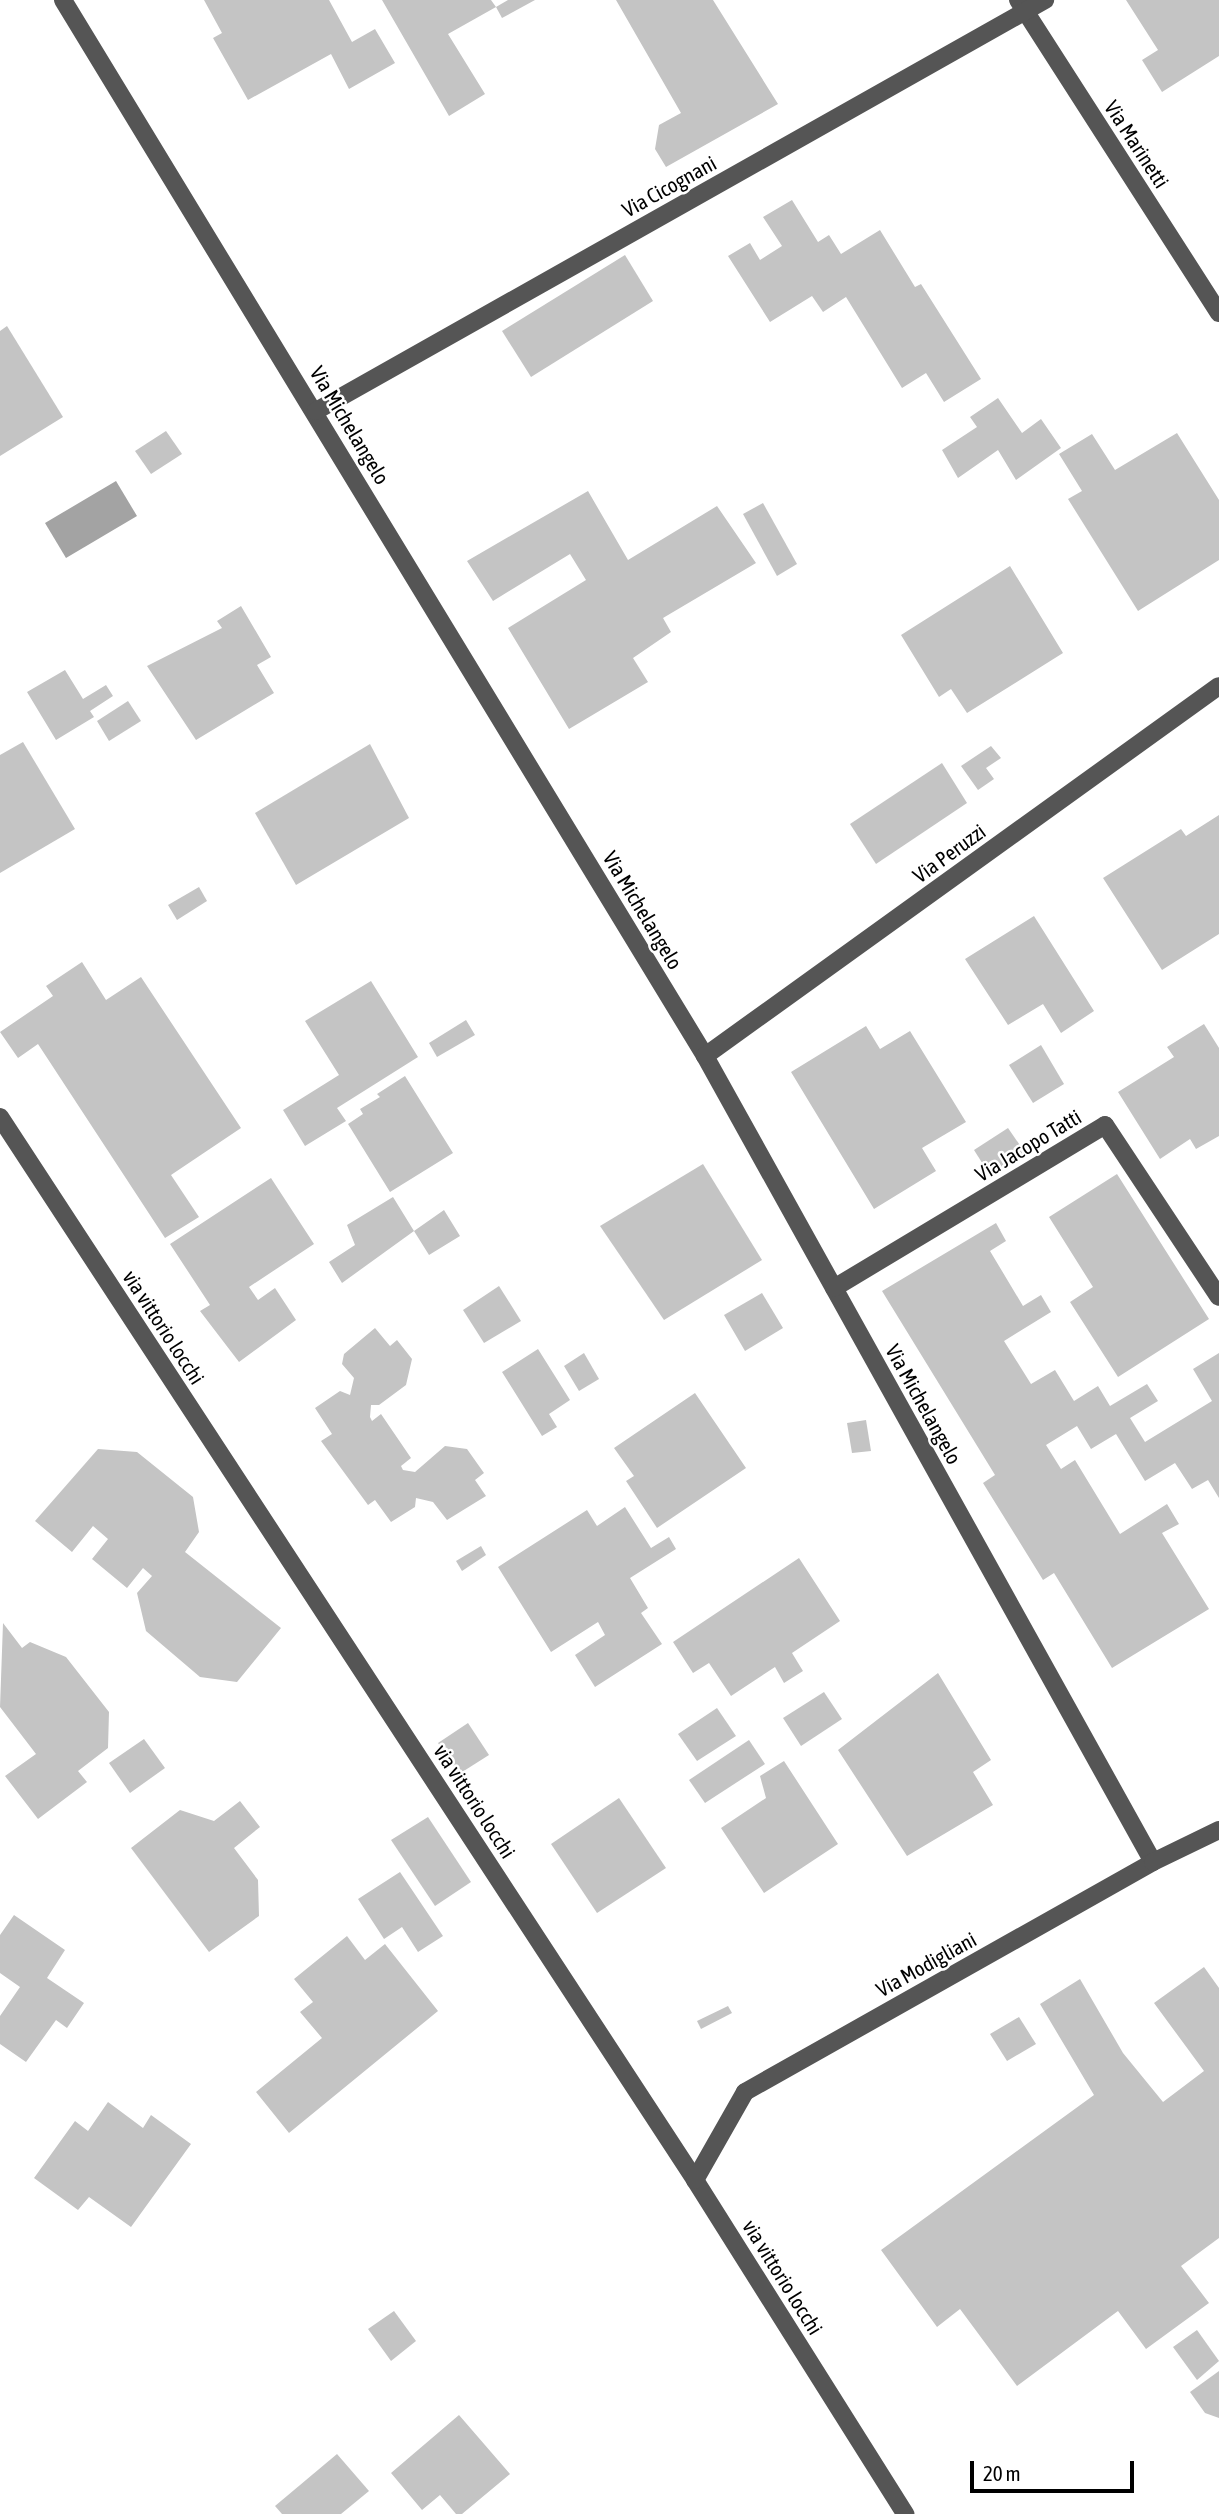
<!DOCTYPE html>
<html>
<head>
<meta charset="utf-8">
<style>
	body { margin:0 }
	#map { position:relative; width:1219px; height:2514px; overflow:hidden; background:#fff; font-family:"Asap Condensed",sans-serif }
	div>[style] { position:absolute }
	.water>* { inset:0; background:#a3a3a3 }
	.building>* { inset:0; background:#c4c4c4 }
	.minor>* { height:18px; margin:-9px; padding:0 9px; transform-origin:9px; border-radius:9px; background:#555 }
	span { translate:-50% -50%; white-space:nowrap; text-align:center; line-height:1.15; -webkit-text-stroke:5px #fff; paint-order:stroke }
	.street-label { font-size:21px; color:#000 }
	.scale { position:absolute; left:970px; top:2461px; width:164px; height:32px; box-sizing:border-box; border:4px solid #000; border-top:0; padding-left:9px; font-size:21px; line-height:24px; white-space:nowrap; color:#000; -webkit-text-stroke:5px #fff; paint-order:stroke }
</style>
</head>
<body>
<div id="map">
	<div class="water">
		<div style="clip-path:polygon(116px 481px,137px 516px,66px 558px,45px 523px)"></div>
	</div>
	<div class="building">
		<div style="clip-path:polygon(204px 0,329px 0,352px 42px,375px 29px,395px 63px,349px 89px,331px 54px,248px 100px,213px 38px,222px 33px)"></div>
		<div style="clip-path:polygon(382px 0,491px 0,496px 7px,448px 34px,485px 94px,449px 116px)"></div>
		<div style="clip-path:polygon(508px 0,535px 0,502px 18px,496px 7px)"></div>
		<div style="clip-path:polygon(616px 0,713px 0,778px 104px,666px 167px,655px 149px,659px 125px,681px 113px)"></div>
		<div style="clip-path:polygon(1126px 0,1219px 0,1219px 56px,1162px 92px,1142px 60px,1158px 50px)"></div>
		<div style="clip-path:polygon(792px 200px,818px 242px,829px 235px,841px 254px,880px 230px,915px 287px,921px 284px,981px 379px,944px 402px,926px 373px,902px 388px,846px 297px,823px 312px,812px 296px,770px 322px,728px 256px,750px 243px,760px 260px,782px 246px,763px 217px)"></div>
		<div style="clip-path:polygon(625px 255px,653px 301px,531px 377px,502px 331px)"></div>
		<div style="clip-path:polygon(7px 326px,63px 417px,0 456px,0 331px)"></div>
		<div style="clip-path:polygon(998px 398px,1022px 433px,1041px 419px,1061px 448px,1016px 480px,998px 450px,958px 478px,942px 450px,977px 427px,970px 417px)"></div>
		<div style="clip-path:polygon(166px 431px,182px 454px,151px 474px,135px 451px)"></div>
		<div style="clip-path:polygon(1177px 433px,1219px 500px,1219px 560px,1138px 611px,1068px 499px,1082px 491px,1059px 454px,1092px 434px,1115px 470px)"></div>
		<div style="clip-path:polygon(588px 491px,628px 560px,717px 506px,756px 563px,663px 618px,671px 632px,633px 658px,648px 682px,569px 729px,508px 628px,586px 580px,570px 554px,493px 601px,467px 561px)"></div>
		<div style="clip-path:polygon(763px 503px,797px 564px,777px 576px,743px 514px)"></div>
		<div style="clip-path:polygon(1010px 566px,1063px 653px,967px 713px,951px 689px,939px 697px,901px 635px)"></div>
		<div style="clip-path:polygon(241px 606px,271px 657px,257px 665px,274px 693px,196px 740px,147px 666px,222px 628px,217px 621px)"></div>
		<div style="clip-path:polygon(65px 670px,83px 699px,106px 685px,113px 696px,90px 711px,94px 717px,56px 740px,27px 692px)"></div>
		<div style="clip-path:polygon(128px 701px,141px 721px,109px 741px,97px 721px)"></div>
		<div style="clip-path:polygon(23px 742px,75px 829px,0 873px,0 755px)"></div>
		<div style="clip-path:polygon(370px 744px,409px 818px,296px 885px,255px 813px)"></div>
		<div style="clip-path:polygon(991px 746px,1001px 758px,986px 768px,994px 779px,978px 790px,961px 766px)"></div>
		<div style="clip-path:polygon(942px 763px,967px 803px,876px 864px,850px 824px)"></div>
		<div style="clip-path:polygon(1219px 815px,1219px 934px,1162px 970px,1103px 878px,1181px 829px,1186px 836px)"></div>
		<div style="clip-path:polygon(199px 887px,207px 901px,177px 920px,168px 905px)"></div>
		<div style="clip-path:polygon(1034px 916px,1094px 1011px,1061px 1033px,1043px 1004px,1008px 1025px,965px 959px)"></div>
		<div style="clip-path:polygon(82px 962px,106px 1000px,141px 977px,241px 1128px,171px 1175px,199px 1217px,165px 1238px,38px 1044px,18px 1058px,0 1032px,53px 996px,46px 986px)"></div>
		<div style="clip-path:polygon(371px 981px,418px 1057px,337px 1108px,346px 1121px,305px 1146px,283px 1110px,339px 1075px,305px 1021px)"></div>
		<div style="clip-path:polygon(466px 1020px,475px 1035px,437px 1057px,429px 1043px)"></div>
		<div style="clip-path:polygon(1204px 1024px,1219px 1048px,1219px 1136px,1196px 1149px,1190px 1139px,1160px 1159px,1118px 1092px,1174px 1057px,1167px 1047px)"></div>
		<div style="clip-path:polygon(866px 1026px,880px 1049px,910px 1031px,966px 1122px,922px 1148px,936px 1171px,874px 1209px,791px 1072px)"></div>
		<div style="clip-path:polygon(1041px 1045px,1064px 1084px,1033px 1103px,1009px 1065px)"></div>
		<div style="clip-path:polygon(405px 1076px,453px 1153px,390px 1192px,348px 1124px,363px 1114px,360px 1109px,380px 1097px,377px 1094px)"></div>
		<div style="clip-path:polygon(1008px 1128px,1026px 1154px,991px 1177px,974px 1150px)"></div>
		<div style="clip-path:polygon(703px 1164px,762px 1260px,664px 1320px,600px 1226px)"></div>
		<div style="clip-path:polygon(1117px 1174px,1209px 1319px,1118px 1377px,1070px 1302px,1093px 1287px,1049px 1217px)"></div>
		<div style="clip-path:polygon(271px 1178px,314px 1244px,249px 1287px,258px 1300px,275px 1288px,296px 1320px,239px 1362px,200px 1311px,210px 1305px,170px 1244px)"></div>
		<div style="clip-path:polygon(393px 1197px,414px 1231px,444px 1210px,460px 1236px,429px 1255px,414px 1231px,342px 1283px,329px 1262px,355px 1245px,347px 1225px)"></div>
		<div style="clip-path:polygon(996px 1223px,1006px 1241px,990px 1251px,1023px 1306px,1041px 1295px,1051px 1312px,1004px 1341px,1031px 1384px,1055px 1370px,1074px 1401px,1098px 1386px,1110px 1406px,1147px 1384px,1158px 1401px,1130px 1418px,1145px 1442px,1212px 1401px,1193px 1369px,1219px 1353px,1219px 1498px,1208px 1480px,1192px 1489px,1175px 1463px,1145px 1481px,1116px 1434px,1091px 1449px,1077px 1426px,1046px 1445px,1061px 1469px,1075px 1460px,1120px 1534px,1167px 1504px,1179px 1524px,1162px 1533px,1209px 1609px,1112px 1668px,1054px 1573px,1043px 1580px,983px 1483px,995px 1475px,882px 1291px)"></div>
		<div style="clip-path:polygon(499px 1286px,521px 1321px,484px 1343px,463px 1310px)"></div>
		<div style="clip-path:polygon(762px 1293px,783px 1328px,745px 1351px,724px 1315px)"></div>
		<div style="clip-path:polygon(375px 1328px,390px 1346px,397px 1340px,412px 1359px,406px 1385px,379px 1405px,371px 1405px,370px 1417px,372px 1421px,381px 1414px,411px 1458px,401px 1466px,403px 1470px,415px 1472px,445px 1446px,467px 1449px,484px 1473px,475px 1480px,486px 1496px,447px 1520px,433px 1502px,416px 1498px,415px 1507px,391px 1522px,375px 1500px,368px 1505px,321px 1441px,332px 1434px,315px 1408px,340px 1391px,350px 1395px,354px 1378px,342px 1364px,344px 1354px)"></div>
		<div style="clip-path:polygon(538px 1349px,570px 1400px,549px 1414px,557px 1427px,542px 1436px,502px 1372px)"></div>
		<div style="clip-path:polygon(584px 1353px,599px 1379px,579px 1391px,564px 1366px)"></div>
		<div style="clip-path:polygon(695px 1393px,746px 1468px,657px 1528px,626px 1481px,634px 1476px,614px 1448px)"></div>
		<div style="clip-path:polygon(866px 1420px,871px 1451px,852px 1453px,847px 1423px)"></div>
		<div style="clip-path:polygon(98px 1449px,137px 1452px,193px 1497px,199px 1532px,185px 1552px,281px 1628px,237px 1682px,200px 1677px,146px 1631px,137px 1593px,152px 1576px,143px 1568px,127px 1588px,92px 1559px,108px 1539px,93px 1526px,72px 1552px,35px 1521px)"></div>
		<div style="clip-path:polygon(625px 1507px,651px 1548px,669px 1537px,676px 1549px,630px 1578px,648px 1608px,641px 1613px,662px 1644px,595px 1687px,575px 1655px,605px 1635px,598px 1622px,551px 1652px,498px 1567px,587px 1510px,597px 1526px)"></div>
		<div style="clip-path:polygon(481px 1546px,486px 1555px,462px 1571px,456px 1561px)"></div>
		<div style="clip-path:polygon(799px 1558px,840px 1621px,792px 1653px,803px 1671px,784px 1683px,775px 1667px,731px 1696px,709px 1663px,693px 1673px,673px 1642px)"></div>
		<div style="clip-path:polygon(3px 1623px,22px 1648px,30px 1642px,66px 1657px,109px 1712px,108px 1748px,78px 1771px,87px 1782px,38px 1819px,5px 1776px,36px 1754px,0 1707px)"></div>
		<div style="clip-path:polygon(938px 1673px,991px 1760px,973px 1772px,993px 1805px,907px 1856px,838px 1750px)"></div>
		<div style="clip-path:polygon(824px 1692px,842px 1719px,801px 1746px,783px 1718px)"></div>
		<div style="clip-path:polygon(717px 1708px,736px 1736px,697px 1761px,678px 1734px)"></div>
		<div style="clip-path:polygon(468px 1723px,489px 1755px,459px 1774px,438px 1743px)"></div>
		<div style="clip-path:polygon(144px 1739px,165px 1768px,130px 1793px,109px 1763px)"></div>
		<div style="clip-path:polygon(749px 1740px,765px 1764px,705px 1803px,689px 1780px)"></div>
		<div style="clip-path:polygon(784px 1761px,838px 1844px,764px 1893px,721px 1828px,766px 1798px,760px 1776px)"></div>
		<div style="clip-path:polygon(619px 1798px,666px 1868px,597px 1913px,551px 1844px)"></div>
		<div style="clip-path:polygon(240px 1801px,260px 1827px,234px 1848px,258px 1880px,259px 1916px,209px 1952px,131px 1848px,180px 1810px,214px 1821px)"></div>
		<div style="clip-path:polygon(428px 1817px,471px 1882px,435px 1906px,391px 1840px)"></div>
		<div style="clip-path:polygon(400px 1872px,443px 1936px,418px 1952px,402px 1927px,384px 1939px,358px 1899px)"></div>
		<div style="clip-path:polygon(14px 1915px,65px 1950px,47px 1978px,84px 2003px,67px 2028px,56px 2020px,26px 2062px,0 2044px,0 2016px,20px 1987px,0 1973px,0 1935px)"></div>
		<div style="clip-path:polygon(347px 1936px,365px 1960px,385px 1944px,438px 2011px,289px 2133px,256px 2092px,322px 2038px,300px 2012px,313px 2002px,294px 1979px)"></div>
		<div style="clip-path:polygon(1204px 1967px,1219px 1988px,1219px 2238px,1181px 2266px,1209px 2303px,1146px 2349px,1118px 2311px,1017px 2386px,960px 2309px,937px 2327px,881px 2250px,1094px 2095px,1040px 2004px,1080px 1979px,1123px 2053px,1163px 2102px,1204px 2071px,1154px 2003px)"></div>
		<div style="clip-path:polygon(728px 2006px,732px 2013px,701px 2029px,697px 2021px)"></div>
		<div style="clip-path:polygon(1019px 2017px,1036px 2044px,1007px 2061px,990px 2034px)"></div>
		<div style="clip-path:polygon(108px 2102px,143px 2128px,151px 2115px,191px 2144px,131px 2227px,89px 2197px,78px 2210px,34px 2178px,75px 2121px,88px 2131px)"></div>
		<div style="clip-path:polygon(394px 2311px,416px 2341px,391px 2361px,368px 2329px)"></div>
		<div style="clip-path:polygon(1197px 2330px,1219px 2361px,1197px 2380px,1173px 2347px)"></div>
		<div style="clip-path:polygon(1219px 2371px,1219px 2418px,1205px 2413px,1190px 2392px)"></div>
		<div style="clip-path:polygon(459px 2415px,510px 2474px,462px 2514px,456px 2514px,440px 2495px,422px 2510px,391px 2473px)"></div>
		<div style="clip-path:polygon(337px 2454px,369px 2491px,341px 2514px,282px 2514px,275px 2506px)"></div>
	</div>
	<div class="minor">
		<div style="left:63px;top:0;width:1236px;rotate:58.7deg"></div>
		<div style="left:705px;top:1056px;width:922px;rotate:60.93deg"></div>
		<div style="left:1018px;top:0;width:372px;rotate:57.3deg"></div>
		<div style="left:316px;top:411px;width:837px;rotate:-29.41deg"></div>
		<div style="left:705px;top:1056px;width:633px;rotate:-35.75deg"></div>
		<div style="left:0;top:1117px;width:1270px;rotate:56.82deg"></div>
		<div style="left:695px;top:2180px;width:395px;rotate:57.8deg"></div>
		<div style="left:834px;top:1288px;width:316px;rotate:-31deg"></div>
		<div style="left:1105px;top:1125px;width:206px;rotate:56.5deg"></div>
		<div style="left:695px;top:2180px;width:101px;rotate:-60.4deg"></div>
		<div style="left:745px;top:2092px;width:468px;rotate:-29.4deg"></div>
		<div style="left:1153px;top:1862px;width:73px;rotate:-25.9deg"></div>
	</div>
	<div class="street-label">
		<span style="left:1137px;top:144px;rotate:57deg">Via Marinetti</span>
		<span style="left:669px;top:186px;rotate:-29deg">Via Cicognani</span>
		<span style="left:350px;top:425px;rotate:59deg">Via Michelangelo</span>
		<span style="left:949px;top:853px;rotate:-36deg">Via Peruzzi</span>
		<span style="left:643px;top:910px;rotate:59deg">Via Michelangelo</span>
		<span style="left:1028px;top:1145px;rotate:-31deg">Via Jacopo Tatti</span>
		<span style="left:164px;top:1327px;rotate:57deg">via vittorio locchi</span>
		<span style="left:924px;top:1404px;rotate:61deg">Via Michelangelo</span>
		<span style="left:475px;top:1801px;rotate:57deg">via vittorio locchi</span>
		<span style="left:926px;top:1964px;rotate:-29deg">Via Modigliani</span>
		<span style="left:783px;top:2277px;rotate:58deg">via vittorio locchi</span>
	</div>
	<div class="scale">20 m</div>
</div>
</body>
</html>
